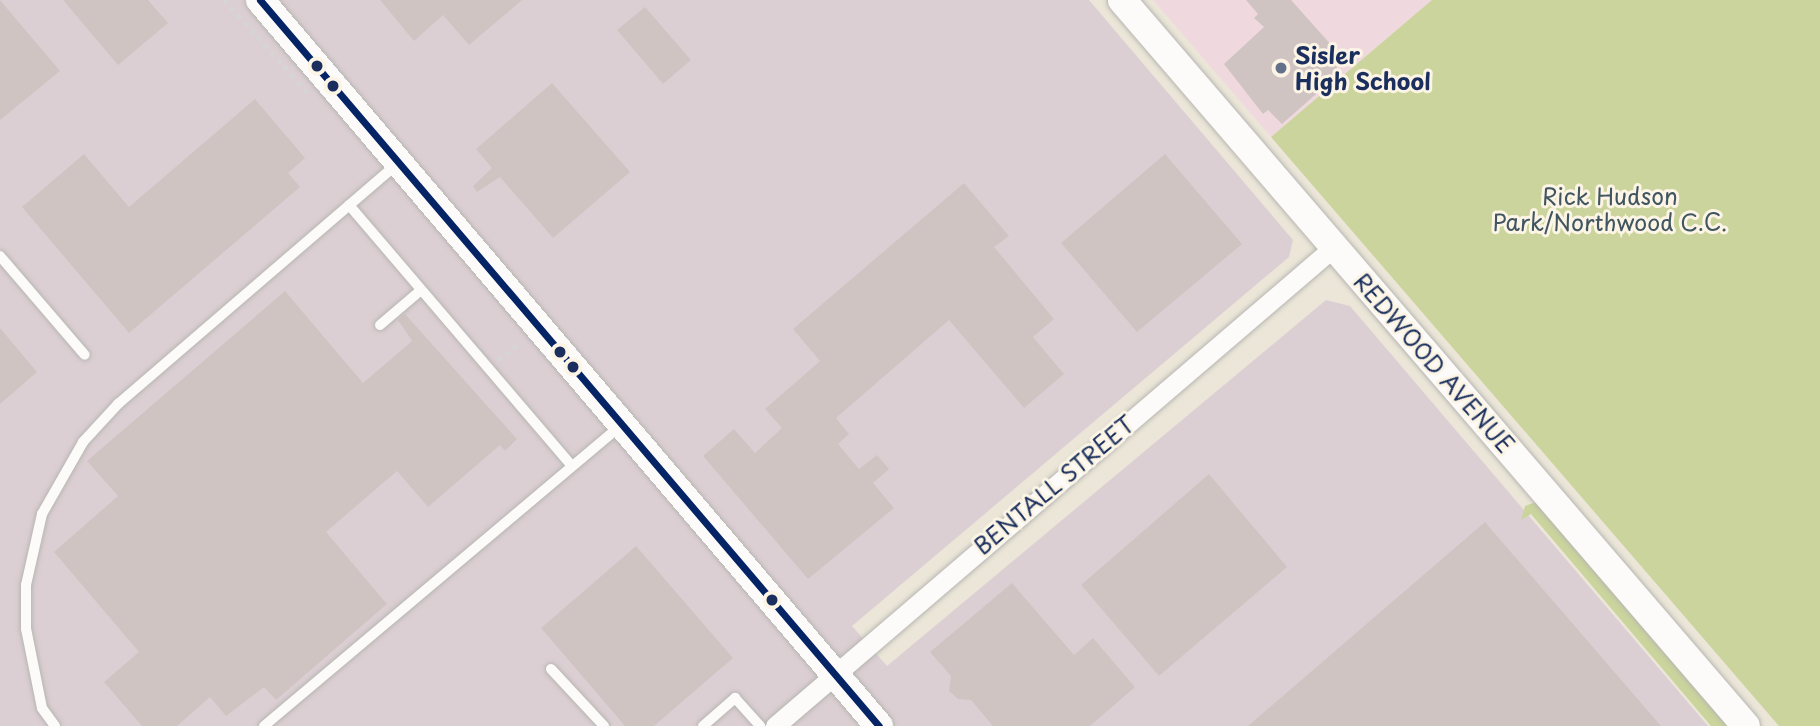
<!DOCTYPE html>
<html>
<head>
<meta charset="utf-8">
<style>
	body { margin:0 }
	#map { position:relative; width:1820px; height:726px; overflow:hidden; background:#ebe6d8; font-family:"Playpen Sans",sans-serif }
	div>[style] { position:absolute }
	.built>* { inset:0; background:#efd9de }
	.industrial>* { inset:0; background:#dccfd4 }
	.green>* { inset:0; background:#cad49c }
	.building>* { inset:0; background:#d0c4c3 }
	.path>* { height:3.5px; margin-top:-1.75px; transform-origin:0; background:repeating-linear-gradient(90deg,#d5d5d4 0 5px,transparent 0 10px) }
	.roads { filter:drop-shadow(0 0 2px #b7b6b2) drop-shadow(0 0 2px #b7b6b2) }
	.lane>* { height:10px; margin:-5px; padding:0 5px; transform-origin:5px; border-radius:5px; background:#fcfbf9 }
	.street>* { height:19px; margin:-9.5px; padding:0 9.5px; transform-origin:9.5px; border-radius:9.5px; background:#fcfbf9 }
	.secondary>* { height:28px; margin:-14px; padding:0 14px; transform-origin:14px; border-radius:14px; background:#fcfbf9 }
	.bus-1>* { height:7px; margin:-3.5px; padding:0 3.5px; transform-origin:3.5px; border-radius:3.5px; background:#052465 }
	.dots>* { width:19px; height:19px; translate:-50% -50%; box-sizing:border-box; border:4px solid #fcf5e5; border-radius:50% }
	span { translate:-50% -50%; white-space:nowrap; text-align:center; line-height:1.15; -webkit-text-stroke:6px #fcf5e5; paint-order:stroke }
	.poi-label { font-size:23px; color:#1b2f5e; font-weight:700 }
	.left { translate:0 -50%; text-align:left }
	.park-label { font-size:23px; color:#405561 }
	.street-label { font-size:23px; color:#1b2f5e }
</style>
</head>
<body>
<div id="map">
	<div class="built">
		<div style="clip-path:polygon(1153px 0,1432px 0,1271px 137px)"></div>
	</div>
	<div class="industrial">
		<div style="clip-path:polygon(0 0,1089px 0,1293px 240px,1289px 257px,852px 626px,887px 666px,1326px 300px,1350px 306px,1708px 726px,0 726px)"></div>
	</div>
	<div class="green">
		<div style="clip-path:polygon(1432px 0,1820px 0,1820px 726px,1779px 726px,1271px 137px)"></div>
		<div style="clip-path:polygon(1536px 502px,1732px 726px,1711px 726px,1531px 514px,1521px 520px,1525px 506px)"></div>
	</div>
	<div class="building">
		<div style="clip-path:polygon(0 0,60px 71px,0 120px)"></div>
		<div style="clip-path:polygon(63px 0,148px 0,168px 23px,118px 65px)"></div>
		<div style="clip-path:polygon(380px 0,522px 0,469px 45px,443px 15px,414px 41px)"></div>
		<div style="clip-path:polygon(1246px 0,1291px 0,1334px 48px,1329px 54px,1340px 73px,1282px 124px,1268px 110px,1263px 114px,1224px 64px,1264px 27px,1254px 18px,1258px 14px)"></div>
		<div style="clip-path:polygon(645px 7px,691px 60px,663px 84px,617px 30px)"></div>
		<div style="clip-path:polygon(552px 83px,630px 172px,553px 238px,500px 177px,477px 192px,473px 186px,492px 168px,476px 149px)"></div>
		<div style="clip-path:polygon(255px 99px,305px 158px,288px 173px,300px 187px,129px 333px,22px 207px,84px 154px,129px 207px)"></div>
		<div style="clip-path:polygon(1165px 154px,1242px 244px,1137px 332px,1061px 243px)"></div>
		<div style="clip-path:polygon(964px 183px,1009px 236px,994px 247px,1054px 319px,1033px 337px,1064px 374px,1024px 408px,949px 320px,836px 418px,849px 434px,838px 444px,859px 469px,877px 455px,889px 469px,873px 483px,894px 508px,808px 579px,703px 456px,734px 429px,755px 453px,782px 428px,765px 409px,820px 361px,793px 329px)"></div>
		<div style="clip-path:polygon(285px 291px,363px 383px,412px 341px,398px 320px,405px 314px,517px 439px,505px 451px,500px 445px,428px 507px,397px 471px,326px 532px,387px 604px,276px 700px,264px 687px,226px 716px,210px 697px,177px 726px,142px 726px,104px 682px,139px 652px,54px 552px,118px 496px,87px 461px)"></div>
		<div style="clip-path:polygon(0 328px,37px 372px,0 404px)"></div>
		<div style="clip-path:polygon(1209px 474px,1287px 567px,1159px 676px,1081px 585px)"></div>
		<div style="clip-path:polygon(1485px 522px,1661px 726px,1248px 726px)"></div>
		<div style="clip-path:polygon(636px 546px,733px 658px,654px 726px,625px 726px,541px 628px)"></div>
		<div style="clip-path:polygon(1012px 583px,1074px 655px,1093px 638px,1135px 687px,1090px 726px,993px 726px,971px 700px,958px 699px,949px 691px,951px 676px,930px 652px)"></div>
	</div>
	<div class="path">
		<div style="left:224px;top:0;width:130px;rotate:48.1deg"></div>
		<div style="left:497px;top:361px;width:31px;rotate:-38deg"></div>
	</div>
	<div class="roads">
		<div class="lane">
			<div style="left:349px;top:205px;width:343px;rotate:49.5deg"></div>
			<div style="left:0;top:256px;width:130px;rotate:49.4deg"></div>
			<div style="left:380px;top:325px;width:54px;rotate:-40.5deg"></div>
			<div style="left:551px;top:669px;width:78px;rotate:47.1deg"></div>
			<div style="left:55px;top:726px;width:22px;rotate:-126deg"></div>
			<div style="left:42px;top:708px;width:81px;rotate:-101.4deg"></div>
			<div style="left:26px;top:629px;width:44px;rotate:-90deg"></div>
			<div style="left:26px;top:585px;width:73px;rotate:-77.3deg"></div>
			<div style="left:42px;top:514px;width:83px;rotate:-60.3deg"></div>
			<div style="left:83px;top:442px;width:52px;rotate:-47.4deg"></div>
			<div style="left:118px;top:404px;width:369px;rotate:-40.7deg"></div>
			<div style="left:264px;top:726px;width:467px;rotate:-40.1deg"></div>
			<div style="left:703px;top:726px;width:43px;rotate:-41.2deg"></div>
			<div style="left:735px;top:698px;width:38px;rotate:48deg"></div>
		</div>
		<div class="street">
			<div style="left:775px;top:726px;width:738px;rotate:-40.6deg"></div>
		</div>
		<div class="secondary">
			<div style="left:260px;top:0;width:954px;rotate:49.55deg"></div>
			<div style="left:1122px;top:0;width:957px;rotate:49.32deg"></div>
		</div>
	</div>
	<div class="bus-1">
		<div style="left:260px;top:0;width:954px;rotate:49.55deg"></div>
	</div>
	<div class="dots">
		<div style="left:317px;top:66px;background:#1b2f5e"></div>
		<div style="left:1281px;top:68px;background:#646f89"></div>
		<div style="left:333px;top:86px;background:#1b2f5e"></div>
		<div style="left:560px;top:352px;background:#1b2f5e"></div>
		<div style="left:573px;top:367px;background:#1b2f5e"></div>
		<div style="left:772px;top:600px;background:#1b2f5e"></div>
	</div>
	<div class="poi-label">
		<span class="left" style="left:1295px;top:68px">Sisler<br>High School</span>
	</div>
	<div class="park-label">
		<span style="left:1610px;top:209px">Rick Hudson<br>Park/Northwood C.C.</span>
	</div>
	<div class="street-label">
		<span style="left:1434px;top:363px;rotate:49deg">REDWOOD AVENUE</span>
		<span style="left:1054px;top:485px;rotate:-40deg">BENTALL STREET</span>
	</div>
</div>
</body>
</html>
